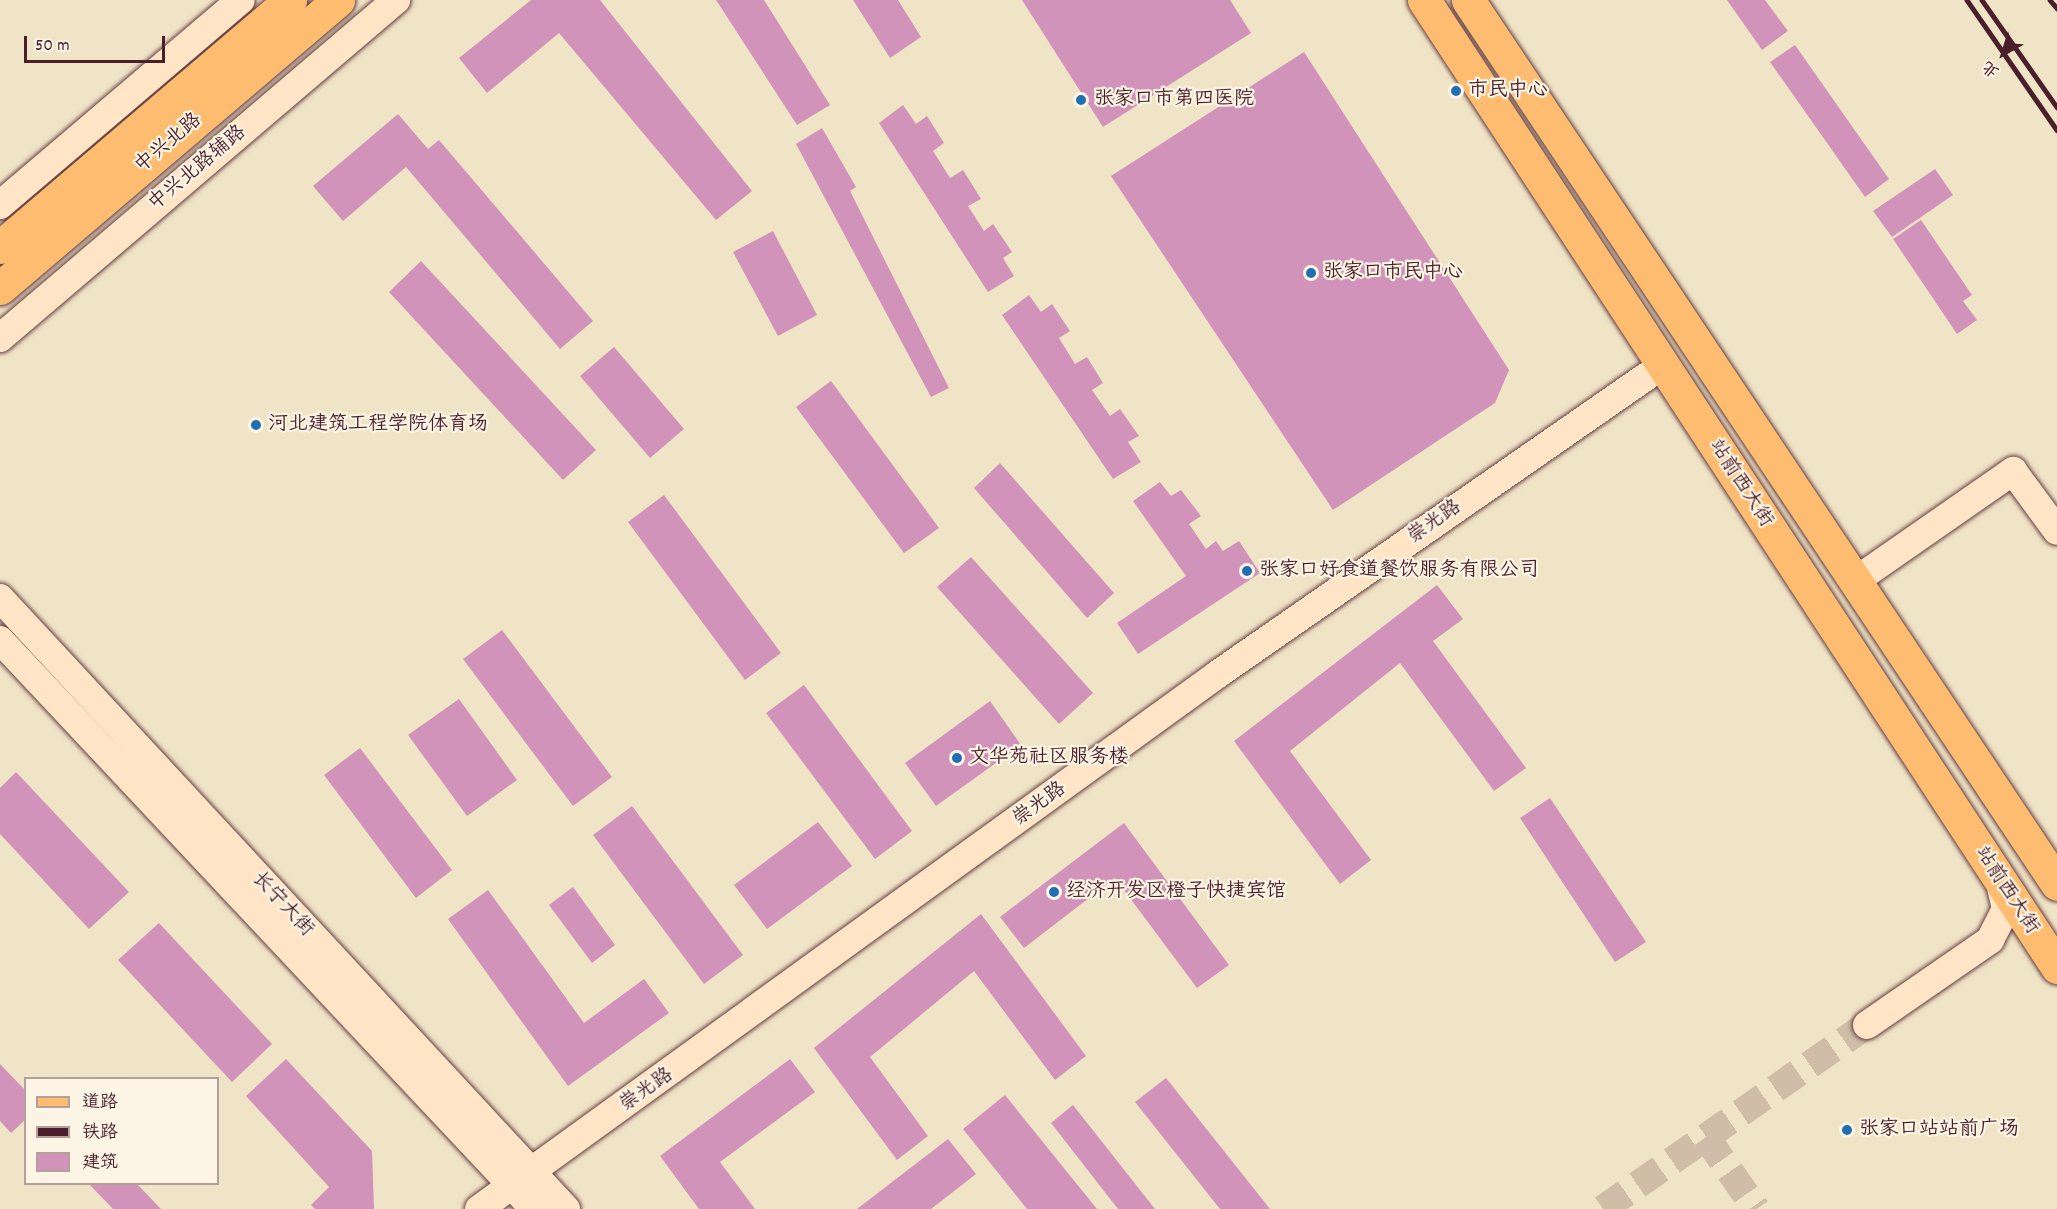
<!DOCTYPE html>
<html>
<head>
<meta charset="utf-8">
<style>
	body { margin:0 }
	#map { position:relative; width:2057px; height:1209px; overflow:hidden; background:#f0e4c6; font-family:Dekko,"LXGW WenKai TC",sans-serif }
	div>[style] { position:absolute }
	.building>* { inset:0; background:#d293ba }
	.secondary-tunnel>* { height:28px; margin-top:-14px; transform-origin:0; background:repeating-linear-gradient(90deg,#cfbda7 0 28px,transparent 0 42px) }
	.roads { filter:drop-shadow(0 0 2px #633d42) drop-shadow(0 0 2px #633d42) }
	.secondary>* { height:28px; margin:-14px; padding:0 14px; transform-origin:14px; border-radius:14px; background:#ffe4c6 }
	.primary>* { height:33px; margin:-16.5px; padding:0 16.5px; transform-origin:16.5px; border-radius:16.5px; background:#febc70 }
	.rail>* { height:4.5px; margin:-2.25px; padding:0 2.25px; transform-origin:2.25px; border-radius:2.25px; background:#4a1f2b }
	.dots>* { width:16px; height:16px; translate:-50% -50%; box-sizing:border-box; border:3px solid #fcf5e5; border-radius:50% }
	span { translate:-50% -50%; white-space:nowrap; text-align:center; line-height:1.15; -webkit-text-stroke:4.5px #fcf5e5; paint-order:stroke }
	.poi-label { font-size:20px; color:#4a1f2b }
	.left { translate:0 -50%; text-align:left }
	.street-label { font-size:20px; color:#4a1f2b }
	.legend { position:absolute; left:24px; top:1077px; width:195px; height:108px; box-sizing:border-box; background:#fcf5e5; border:2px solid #b59f9b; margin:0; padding:8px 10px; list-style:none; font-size:18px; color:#4a1f2b }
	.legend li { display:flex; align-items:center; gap:12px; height:30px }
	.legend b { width:30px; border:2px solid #b59f9b }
	.north { position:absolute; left:1973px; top:24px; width:60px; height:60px; -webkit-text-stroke:4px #fcf5e5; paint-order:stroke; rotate:219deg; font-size:16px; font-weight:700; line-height:24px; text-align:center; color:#4a1f2b }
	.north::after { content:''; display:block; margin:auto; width:21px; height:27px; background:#4a1f2b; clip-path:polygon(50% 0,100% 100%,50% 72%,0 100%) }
	.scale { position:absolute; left:24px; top:36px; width:141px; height:27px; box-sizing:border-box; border:3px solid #4a1f2b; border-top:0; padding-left:8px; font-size:18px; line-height:21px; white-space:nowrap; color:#4a1f2b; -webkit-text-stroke:4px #fcf5e5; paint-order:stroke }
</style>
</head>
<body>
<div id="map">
	<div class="building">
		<div style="clip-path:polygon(531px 0,600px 0,752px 191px,716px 220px,559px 33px,487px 93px,459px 58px)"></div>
		<div style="clip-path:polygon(716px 0,764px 0,830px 105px,797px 125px)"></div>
		<div style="clip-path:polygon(853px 0,898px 0,921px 37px,890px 58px)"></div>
		<div style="clip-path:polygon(1022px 0,1230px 0,1251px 33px,1103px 127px)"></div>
		<div style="clip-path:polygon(1727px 0,1765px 0,1788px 31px,1762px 50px)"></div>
		<div style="clip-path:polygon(1795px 45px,1889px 179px,1865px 197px,1770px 62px)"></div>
		<div style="clip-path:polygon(1304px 52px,1509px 370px,1495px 403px,1333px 510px,1111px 176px)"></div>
		<div style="clip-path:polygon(903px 105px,916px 124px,927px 116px,944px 143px,933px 151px,950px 178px,963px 170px,981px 199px,968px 206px,984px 231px,993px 224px,1012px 252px,1003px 258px,1014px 276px,988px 292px,879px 123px)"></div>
		<div style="clip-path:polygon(398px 114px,428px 149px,439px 140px,593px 321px,560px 349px,406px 167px,343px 221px,313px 186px)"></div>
		<div style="clip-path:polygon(822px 128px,856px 187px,850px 191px,949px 388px,931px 397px,796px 144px)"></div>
		<div style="clip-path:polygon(1935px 169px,1953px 195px,1892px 237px,1873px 211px)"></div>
		<div style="clip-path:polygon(1921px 220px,1972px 295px,1963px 301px,1977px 320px,1957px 334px,1893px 239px)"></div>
		<div style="clip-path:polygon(773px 231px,817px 315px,778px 336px,733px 252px)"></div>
		<div style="clip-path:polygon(421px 261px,596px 450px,563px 480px,389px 292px)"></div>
		<div style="clip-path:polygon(1029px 295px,1041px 312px,1052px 304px,1070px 331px,1059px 338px,1075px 364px,1087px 357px,1103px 383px,1092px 390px,1110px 416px,1120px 409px,1139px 436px,1128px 442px,1141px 462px,1113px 479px,1002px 315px)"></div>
		<div style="clip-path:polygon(614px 347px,684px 429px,650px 458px,580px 376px)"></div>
		<div style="clip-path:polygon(831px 381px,939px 528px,904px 553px,796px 407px)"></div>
		<div style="clip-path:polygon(1000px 463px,1114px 593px,1087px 618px,974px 488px)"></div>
		<div style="clip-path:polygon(1160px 482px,1171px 496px,1181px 490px,1201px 516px,1189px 524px,1206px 549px,1216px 541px,1223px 551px,1239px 541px,1260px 573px,1138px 654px,1117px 623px,1186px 576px,1133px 501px)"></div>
		<div style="clip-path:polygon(664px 495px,781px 653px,745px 680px,628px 522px)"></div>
		<div style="clip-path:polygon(971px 557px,1093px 693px,1059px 724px,937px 587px)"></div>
		<div style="clip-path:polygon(1437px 585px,1463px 619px,1433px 641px,1526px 768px,1494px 791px,1400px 663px,1290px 751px,1371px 860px,1340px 884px,1234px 741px)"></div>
		<div style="clip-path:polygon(502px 630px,612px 777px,573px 806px,463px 659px)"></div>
		<div style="clip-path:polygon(804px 685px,912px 831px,875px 859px,766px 713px)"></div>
		<div style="clip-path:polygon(459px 699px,517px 780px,467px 816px,408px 735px)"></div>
		<div style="clip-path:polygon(990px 701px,1021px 745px,936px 806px,905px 763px)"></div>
		<div style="clip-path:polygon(360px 748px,452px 870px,416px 898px,324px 775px)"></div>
		<div style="clip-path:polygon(16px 772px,129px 892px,89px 929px,0 834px,0 788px)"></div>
		<div style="clip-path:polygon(1550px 798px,1646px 942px,1615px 962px,1520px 818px)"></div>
		<div style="clip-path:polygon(632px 806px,743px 955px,704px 984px,593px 835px)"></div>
		<div style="clip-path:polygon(818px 822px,852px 866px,767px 929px,734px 885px)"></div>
		<div style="clip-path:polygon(1124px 823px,1229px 965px,1197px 988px,1115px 878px,1024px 948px,1000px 917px)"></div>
		<div style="clip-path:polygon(573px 887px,615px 945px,592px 963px,549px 905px)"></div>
		<div style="clip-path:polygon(488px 890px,584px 1023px,644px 979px,669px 1013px,568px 1086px,448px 919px)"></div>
		<div style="clip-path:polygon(981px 914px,1086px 1056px,1055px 1080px,974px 971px,870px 1057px,928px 1136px,897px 1160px,814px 1048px)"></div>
		<div style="clip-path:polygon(159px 923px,272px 1044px,232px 1082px,118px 960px)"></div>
		<div style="clip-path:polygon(286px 1059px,372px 1151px,374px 1209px,315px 1209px,311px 1205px,329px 1187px,246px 1096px)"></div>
		<div style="clip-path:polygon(790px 1059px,815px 1092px,720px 1162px,755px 1209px,699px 1209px,660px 1156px)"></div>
		<div style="clip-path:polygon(0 1064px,26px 1091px,26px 1119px,11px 1133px,0 1121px)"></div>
		<div style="clip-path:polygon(1166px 1078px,1270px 1209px,1220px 1209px,1135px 1102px)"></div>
		<div style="clip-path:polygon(1005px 1095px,1097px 1209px,1027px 1209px,963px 1129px)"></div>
		<div style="clip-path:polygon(1073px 1105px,1155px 1209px,1118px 1209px,1051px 1123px)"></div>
		<div style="clip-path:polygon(948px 1139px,976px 1174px,931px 1209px,857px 1209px)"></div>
		<div style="clip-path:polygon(89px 1184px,137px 1184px,161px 1209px,113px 1209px)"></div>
	</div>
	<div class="secondary-tunnel">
		<div style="left:1706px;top:1137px;width:88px;rotate:55.2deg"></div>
		<div style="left:1603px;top:1209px;width:322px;rotate:-34.9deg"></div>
	</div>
	<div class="roads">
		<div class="secondary">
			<div style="left:0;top:205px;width:316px;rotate:-40.4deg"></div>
			<div style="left:0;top:338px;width:521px;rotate:-40.48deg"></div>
			<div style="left:1855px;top:581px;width:193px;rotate:-34.8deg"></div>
			<div style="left:2013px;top:471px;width:74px;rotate:53.7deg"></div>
			<div style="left:0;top:598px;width:833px;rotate:47.19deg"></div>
			<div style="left:0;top:640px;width:780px;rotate:46.82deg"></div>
			<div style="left:1867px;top:1025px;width:150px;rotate:-34.6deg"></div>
			<div style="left:1990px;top:940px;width:35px;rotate:-63deg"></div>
			<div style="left:2006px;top:909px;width:28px;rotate:-103deg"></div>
			<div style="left:479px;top:1209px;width:912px;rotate:-35.9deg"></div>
			<div style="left:1218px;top:674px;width:542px;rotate:-34.78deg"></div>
		</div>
		<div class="primary">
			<div style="left:1424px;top:0;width:1156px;rotate:56.79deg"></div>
			<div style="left:1468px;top:0;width:1062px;rotate:56.32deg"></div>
			<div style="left:0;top:247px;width:381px;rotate:-40.4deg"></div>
			<div style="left:0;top:288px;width:444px;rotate:-40.4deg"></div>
		</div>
	</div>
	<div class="rail">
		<div style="left:1967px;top:0;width:158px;rotate:55.3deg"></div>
		<div style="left:1982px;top:0;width:131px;rotate:55deg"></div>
		<div style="left:2050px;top:0;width:11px;rotate:49deg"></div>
	</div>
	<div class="dots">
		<div style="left:1456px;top:91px;background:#1f6fb2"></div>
		<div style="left:1081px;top:100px;background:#1f6fb2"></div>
		<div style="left:1311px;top:273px;background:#1f6fb2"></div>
		<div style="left:256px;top:425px;background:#1f6fb2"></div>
		<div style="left:1247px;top:571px;background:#1f6fb2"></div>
		<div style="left:957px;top:758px;background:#1f6fb2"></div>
		<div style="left:1054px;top:892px;background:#1f6fb2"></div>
		<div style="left:1847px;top:1130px;background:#1f6fb2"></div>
	</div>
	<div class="poi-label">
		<span class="left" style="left:1468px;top:91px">市民中心</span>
		<span class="left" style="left:1094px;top:100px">张家口市第四医院</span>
		<span class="left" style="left:1323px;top:273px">张家口市民中心</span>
		<span class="left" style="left:268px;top:425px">河北建筑工程学院体育场</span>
		<span class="left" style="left:1259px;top:571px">张家口好食道餐饮服务有限公司</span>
		<span class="left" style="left:969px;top:758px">文华苑社区服务楼</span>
		<span class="left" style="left:1066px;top:892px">经济开发区橙子快捷宾馆</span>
		<span class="left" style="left:1859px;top:1130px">张家口站站前广场</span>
	</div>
	<div class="street-label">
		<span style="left:169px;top:144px;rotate:-40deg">中兴北路</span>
		<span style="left:198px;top:169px;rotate:-40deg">中兴北路辅路</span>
		<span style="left:1740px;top:484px;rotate:57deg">站前西大街</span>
		<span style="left:1435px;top:523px;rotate:-35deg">崇光路</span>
		<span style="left:1040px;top:805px;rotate:-36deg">崇光路</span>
		<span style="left:2006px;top:891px;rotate:57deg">站前西大街</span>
		<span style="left:282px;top:905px;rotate:47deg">长宁大街</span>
		<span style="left:647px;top:1091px;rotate:-35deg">崇光路</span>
	</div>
	<ul class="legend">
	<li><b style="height:8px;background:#febc70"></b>道路</li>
	<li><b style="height:8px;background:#4a1f2b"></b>铁路</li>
	<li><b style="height:16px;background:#d293ba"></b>建筑</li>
	</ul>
	<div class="north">北</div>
	<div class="scale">50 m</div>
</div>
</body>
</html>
